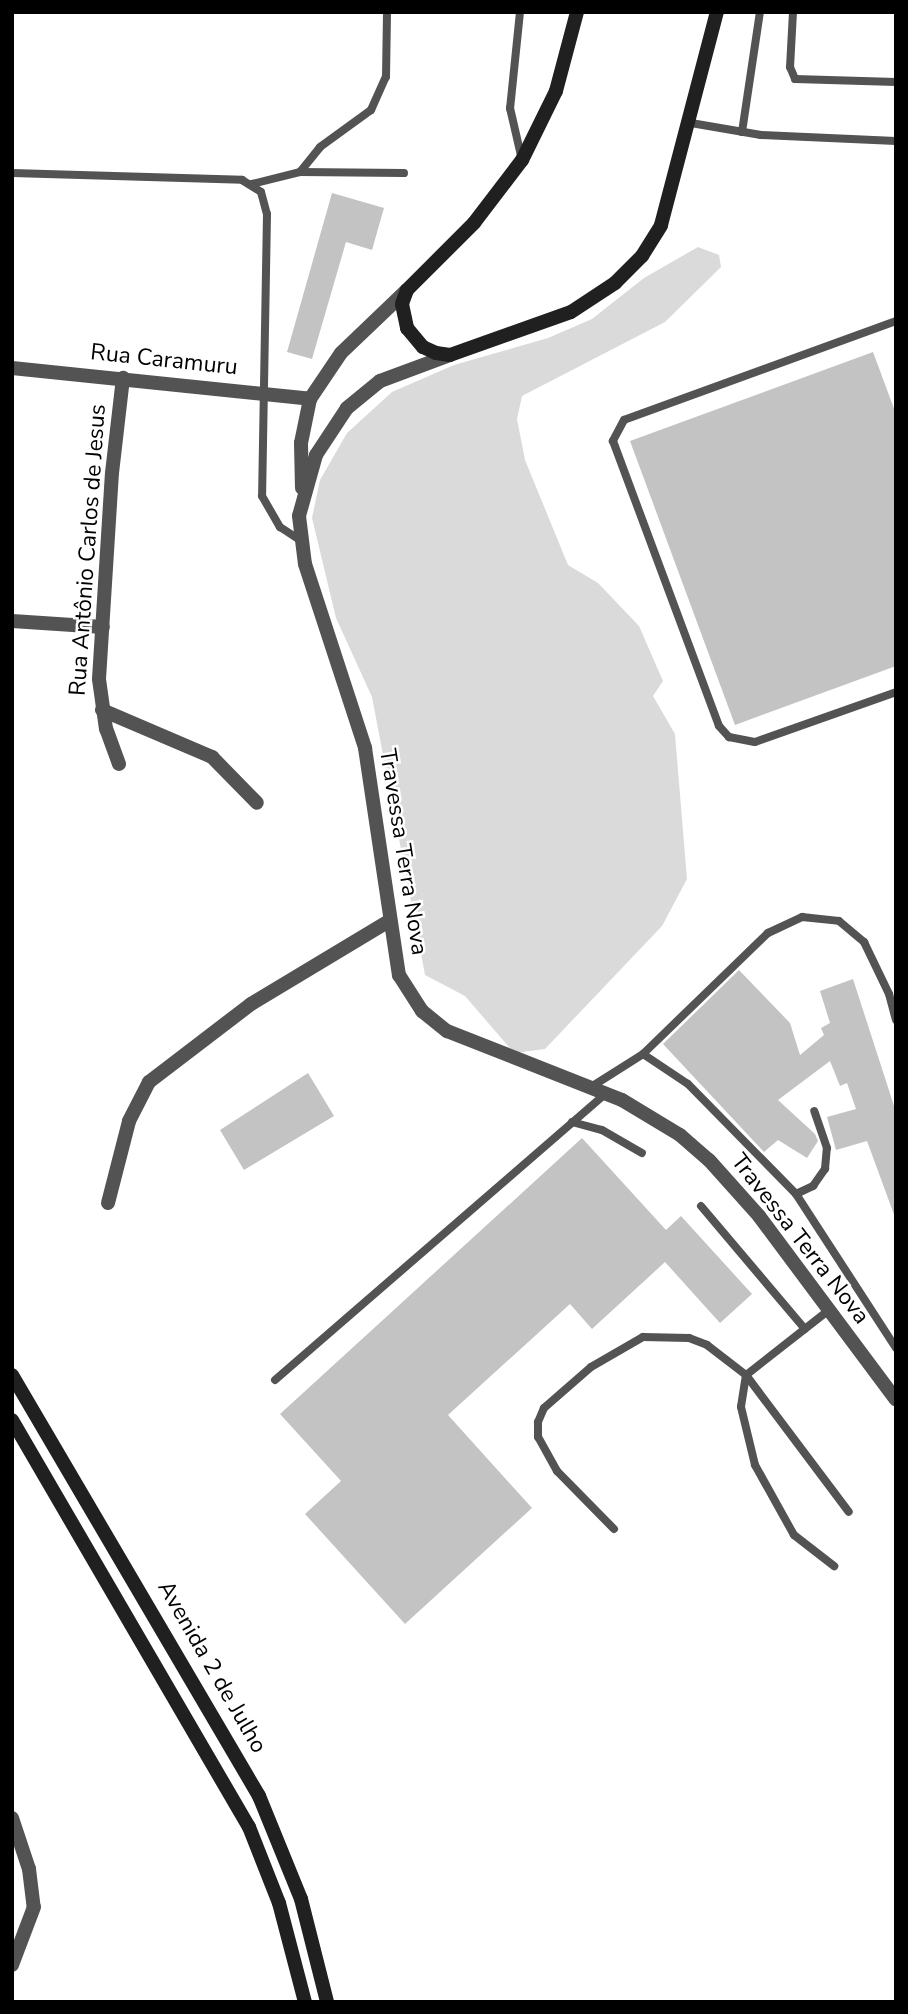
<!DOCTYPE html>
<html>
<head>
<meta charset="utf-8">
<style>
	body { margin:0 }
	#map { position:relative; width:908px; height:2014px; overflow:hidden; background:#fff; font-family:"Nunito Sans",sans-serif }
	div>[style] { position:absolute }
	.green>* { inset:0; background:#dadada }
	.building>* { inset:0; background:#c3c3c3 }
	.service>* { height:8px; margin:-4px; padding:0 4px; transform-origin:4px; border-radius:4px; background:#535353 }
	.minor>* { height:14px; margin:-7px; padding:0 7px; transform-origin:7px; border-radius:7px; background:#535353 }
	.secondary>* { height:14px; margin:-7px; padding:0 7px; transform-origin:7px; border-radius:7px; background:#202020 }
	span { translate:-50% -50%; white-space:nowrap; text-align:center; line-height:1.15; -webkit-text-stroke:5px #fff; paint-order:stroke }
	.street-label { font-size:23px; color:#000 }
	.frame { position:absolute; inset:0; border:14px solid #000; pointer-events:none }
</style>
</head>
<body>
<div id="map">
	<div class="green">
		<div style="clip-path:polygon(698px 247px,719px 255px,721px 267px,665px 322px,522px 396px,517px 419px,525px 460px,568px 565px,598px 583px,639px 626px,663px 681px,653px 696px,675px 734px,687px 879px,662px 926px,545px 1049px,514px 1053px,465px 996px,425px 975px,372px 697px,336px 618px,312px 518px,320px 480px,347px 433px,392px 392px,454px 365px,548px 338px,592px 319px,644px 278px)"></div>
	</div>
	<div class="building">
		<div style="clip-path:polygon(332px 193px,384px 208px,372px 250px,346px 242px,312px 359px,287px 352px)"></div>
		<div style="clip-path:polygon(873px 352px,896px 414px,896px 666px,735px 725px,630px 441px)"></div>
		<div style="clip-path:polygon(739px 970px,790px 1023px,800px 1055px,824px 1035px,821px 1028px,830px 1023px,820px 991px,853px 979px,896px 1112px,896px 1220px,867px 1141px,836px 1150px,827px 1117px,856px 1109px,847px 1083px,840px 1086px,830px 1061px,778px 1100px,815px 1134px,818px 1141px,807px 1158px,778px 1140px,764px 1152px,663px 1044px)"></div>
		<div style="clip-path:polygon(308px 1073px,334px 1116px,244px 1170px,220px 1130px)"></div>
		<div style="clip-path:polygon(582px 1138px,666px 1230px,681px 1216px,752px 1294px,720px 1323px,665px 1262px,592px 1329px,570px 1304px,448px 1415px,532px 1508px,405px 1624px,305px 1514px,341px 1481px,280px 1414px)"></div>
	</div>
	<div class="service">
		<div style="left:520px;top:12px;width:97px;rotate:95.9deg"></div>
		<div style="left:510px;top:108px;width:53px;rotate:77deg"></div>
		<div style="left:793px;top:12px;width:55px;rotate:93.1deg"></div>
		<div style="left:790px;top:67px;width:13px;rotate:67deg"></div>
		<div style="left:795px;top:79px;width:101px;rotate:1.7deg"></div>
		<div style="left:691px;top:123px;width:71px;rotate:9.7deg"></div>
		<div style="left:761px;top:135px;width:135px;rotate:2.5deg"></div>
		<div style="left:742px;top:132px;width:121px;rotate:-81.5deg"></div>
		<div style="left:300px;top:172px;width:32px;rotate:-51deg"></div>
		<div style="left:320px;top:147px;width:63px;rotate:-36deg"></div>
		<div style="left:371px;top:110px;width:36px;rotate:-66deg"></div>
		<div style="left:386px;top:77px;width:65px;rotate:-89.1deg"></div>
		<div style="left:12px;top:173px;width:230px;rotate:1.7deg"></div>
		<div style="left:242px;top:180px;width:22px;rotate:32deg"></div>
		<div style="left:261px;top:192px;width:23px;rotate:75deg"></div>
		<div style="left:267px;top:214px;width:282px;rotate:91deg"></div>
		<div style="left:262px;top:496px;width:36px;rotate:60deg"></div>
		<div style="left:280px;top:527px;width:24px;rotate:33deg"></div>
		<div style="left:252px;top:184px;width:49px;rotate:-14deg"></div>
		<div style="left:300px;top:172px;width:104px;rotate:0.6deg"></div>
		<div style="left:896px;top:321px;width:289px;rotate:160deg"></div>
		<div style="left:624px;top:420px;width:24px;rotate:118deg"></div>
		<div style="left:613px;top:441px;width:304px;rotate:69.6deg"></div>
		<div style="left:719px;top:726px;width:15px;rotate:48deg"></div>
		<div style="left:729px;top:737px;width:26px;rotate:11deg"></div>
		<div style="left:755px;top:742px;width:150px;rotate:-19.5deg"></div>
		<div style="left:643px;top:1054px;width:54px;rotate:33.7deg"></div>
		<div style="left:688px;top:1084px;width:154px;rotate:45.5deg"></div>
		<div style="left:796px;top:1194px;width:184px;rotate:57deg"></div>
		<div style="left:591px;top:1087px;width:62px;rotate:-32.4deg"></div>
		<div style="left:643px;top:1054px;width:174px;rotate:-44.1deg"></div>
		<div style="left:768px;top:933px;width:38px;rotate:-25deg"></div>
		<div style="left:802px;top:917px;width:37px;rotate:6deg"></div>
		<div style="left:839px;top:921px;width:33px;rotate:40deg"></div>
		<div style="left:864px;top:942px;width:58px;rotate:64.3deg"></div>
		<div style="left:889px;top:994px;width:27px;rotate:75deg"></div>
		<div style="left:572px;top:1122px;width:31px;rotate:15deg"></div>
		<div style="left:602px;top:1130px;width:46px;rotate:29.9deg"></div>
		<div style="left:796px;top:1194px;width:19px;rotate:-25deg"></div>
		<div style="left:813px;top:1186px;width:21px;rotate:-55deg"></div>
		<div style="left:825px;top:1169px;width:21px;rotate:-85deg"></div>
		<div style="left:827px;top:1148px;width:39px;rotate:-109deg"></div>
		<div style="left:701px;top:1206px;width:161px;rotate:49.8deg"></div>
		<div style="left:829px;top:1310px;width:105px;rotate:141.9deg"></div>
		<div style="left:746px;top:1375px;width:32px;rotate:99deg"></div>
		<div style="left:741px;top:1407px;width:60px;rotate:76.4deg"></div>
		<div style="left:755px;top:1465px;width:80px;rotate:60.9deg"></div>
		<div style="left:794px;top:1535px;width:51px;rotate:37.8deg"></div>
		<div style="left:275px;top:1380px;width:438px;rotate:-40.9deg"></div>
		<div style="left:614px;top:1529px;width:81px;rotate:-134.5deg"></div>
		<div style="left:557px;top:1471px;width:39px;rotate:-119deg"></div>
		<div style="left:538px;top:1437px;width:15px;rotate:-90deg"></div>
		<div style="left:538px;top:1422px;width:15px;rotate:-67deg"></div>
		<div style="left:544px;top:1408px;width:62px;rotate:-41.1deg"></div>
		<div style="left:591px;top:1367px;width:60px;rotate:-30deg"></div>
		<div style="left:643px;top:1337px;width:46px;rotate:1.2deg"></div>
		<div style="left:689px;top:1338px;width:19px;rotate:21deg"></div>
		<div style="left:707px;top:1345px;width:49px;rotate:37.6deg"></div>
		<div style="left:746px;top:1375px;width:171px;rotate:53.1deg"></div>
	</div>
	<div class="minor">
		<div style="left:450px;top:355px;width:75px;rotate:159.6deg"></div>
		<div style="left:380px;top:381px;width:43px;rotate:140.7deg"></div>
		<div style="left:347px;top:408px;width:56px;rotate:123.4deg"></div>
		<div style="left:316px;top:455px;width:63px;rotate:105.6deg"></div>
		<div style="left:299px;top:516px;width:48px;rotate:82.9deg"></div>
		<div style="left:305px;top:564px;width:194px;rotate:71.9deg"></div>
		<div style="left:365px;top:748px;width:230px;rotate:81.5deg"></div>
		<div style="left:399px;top:975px;width:43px;rotate:57.4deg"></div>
		<div style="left:422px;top:1011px;width:32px;rotate:39deg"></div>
		<div style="left:447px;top:1031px;width:188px;rotate:21.5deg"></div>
		<div style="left:622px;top:1100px;width:68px;rotate:31.1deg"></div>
		<div style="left:680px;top:1135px;width:38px;rotate:41deg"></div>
		<div style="left:709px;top:1160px;width:75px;rotate:48.2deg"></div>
		<div style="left:759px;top:1216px;width:229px;rotate:53.3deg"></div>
		<div style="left:12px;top:368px;width:300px;rotate:5.9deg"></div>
		<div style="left:302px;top:488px;width:45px;rotate:-91.3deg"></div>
		<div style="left:301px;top:443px;width:45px;rotate:-78.4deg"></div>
		<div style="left:310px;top:399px;width:55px;rotate:-56deg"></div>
		<div style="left:341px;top:353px;width:91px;rotate:-43.7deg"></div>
		<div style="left:12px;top:621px;width:91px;rotate:3.8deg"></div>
		<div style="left:102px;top:710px;width:120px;rotate:23.1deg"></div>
		<div style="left:212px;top:757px;width:64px;rotate:45.6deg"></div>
		<div style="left:119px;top:764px;width:37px;rotate:-110deg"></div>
		<div style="left:106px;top:729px;width:50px;rotate:-98deg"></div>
		<div style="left:99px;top:679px;width:206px;rotate:-86.4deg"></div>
		<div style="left:112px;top:473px;width:96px;rotate:-83.4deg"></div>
		<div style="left:108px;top:1203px;width:85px;rotate:-75.6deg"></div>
		<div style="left:129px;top:1121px;width:44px;rotate:-62.9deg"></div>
		<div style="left:149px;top:1082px;width:128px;rotate:-37.4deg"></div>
		<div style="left:251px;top:1004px;width:161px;rotate:-31deg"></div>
		<div style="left:12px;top:1818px;width:54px;rotate:71.6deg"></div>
		<div style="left:29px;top:1869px;width:38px;rotate:83deg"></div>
		<div style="left:34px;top:1907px;width:62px;rotate:110.8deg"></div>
	</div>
	<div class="secondary">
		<div style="left:577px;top:12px;width:82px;rotate:104.9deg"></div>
		<div style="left:556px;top:91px;width:77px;rotate:116.2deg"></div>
		<div style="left:522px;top:160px;width:79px;rotate:127.3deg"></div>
		<div style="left:474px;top:223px;width:95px;rotate:135deg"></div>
		<div style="left:407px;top:290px;width:15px;rotate:110deg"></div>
		<div style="left:402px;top:304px;width:25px;rotate:78deg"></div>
		<div style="left:407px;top:328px;width:25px;rotate:50deg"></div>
		<div style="left:423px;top:347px;width:14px;rotate:25deg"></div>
		<div style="left:436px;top:353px;width:14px;rotate:8deg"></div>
		<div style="left:450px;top:355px;width:128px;rotate:-19.6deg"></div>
		<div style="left:571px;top:312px;width:53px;rotate:-33.4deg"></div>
		<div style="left:615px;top:283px;width:38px;rotate:-45deg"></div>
		<div style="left:642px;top:256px;width:36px;rotate:-58deg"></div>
		<div style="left:661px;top:225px;width:220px;rotate:-75.3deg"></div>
		<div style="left:12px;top:1375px;width:488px;rotate:59.6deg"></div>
		<div style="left:259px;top:1796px;width:111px;rotate:67.8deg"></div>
		<div style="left:301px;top:1899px;width:106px;rotate:75.8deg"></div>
		<div style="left:12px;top:1420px;width:471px;rotate:59.8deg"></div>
		<div style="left:249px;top:1827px;width:82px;rotate:68.5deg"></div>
		<div style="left:279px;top:1903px;width:102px;rotate:75.3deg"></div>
	</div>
	<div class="street-label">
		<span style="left:164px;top:360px;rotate:6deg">Rua Caramuru</span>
		<span style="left:88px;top:550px;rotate:-86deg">Rua Antônio Carlos de Jesus</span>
		<span style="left:403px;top:852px;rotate:81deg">Travessa Terra Nova</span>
		<span style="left:800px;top:1239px;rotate:52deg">Travessa Terra Nova</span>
		<span style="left:212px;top:1667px;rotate:60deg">Avenida 2 de Julho</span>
	</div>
	<div class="frame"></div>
</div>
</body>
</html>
